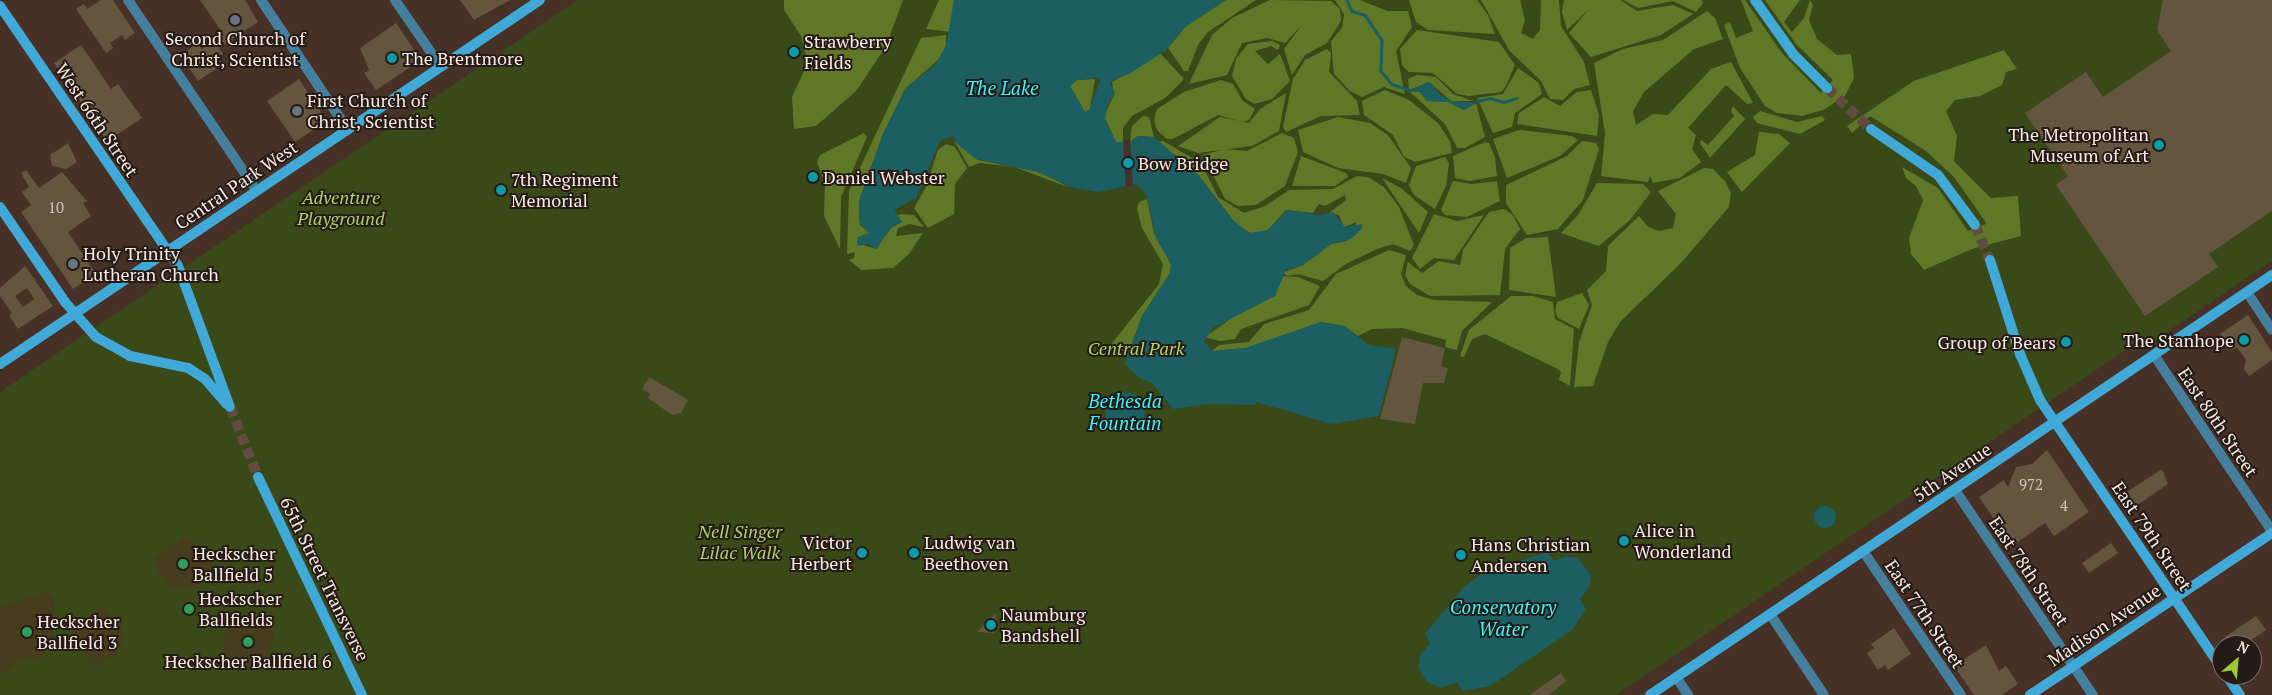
<!DOCTYPE html>
<html>
<head>
<meta charset="utf-8">
<style>
	body { margin:0 }
	#map { position:relative; width:2272px; height:695px; overflow:hidden; background:#473025; font-family:"PT Serif",serif }
	div>[style] { position:absolute }
	.green>* { inset:0; background:#3a4918 }
	.forest>* { inset:0; background:#5f7828 }
	.sand>* { inset:0; background:#463d1d }
	.water>* { inset:0; background:#1b5f62 }
	.round { border-radius:50% }
	.pier>* { inset:0; background:#473025 }
	.stream>* { height:2.5px; margin:-1.25px; padding:0 1.25px; transform-origin:1.25px; border-radius:1.25px; background:#1b5f62 }
	.building>* { inset:0; background:#64553f }
	.secondary-tunnel>* { height:10px; margin-top:-5px; transform-origin:0; background:repeating-linear-gradient(90deg,#624c41 0 10px,transparent 0 15px) }
	.street>* { height:10px; margin:-5px; padding:0 5px; transform-origin:5px; border-radius:5px; background:#44809d }
	.secondary>* { height:10px; margin:-5px; padding:0 5px; transform-origin:5px; border-radius:5px; background:#41a9d7 }
	.dots>* { width:14px; height:14px; translate:-50% -50%; box-sizing:border-box; border:2px solid #251b16; border-radius:50% }
	span { translate:-50% -50%; white-space:nowrap; text-align:center; line-height:1.15; -webkit-text-stroke:4px #251b16; paint-order:stroke }
	.number-label { font-size:15px; color:#d4c4b9 }
	.number-label span { -webkit-text-stroke-width:0 }
	.poi-label { font-size:18px; color:#f9e9e2 }
	.left { translate:0 -50%; text-align:left }
	.right { translate:-100% -50%; text-align:right }
	.street-label { font-size:18px; color:#f9e9e2 }
	.park-label { font-size:18px; color:#aed268; font-style:italic }
	.water-label { font-size:19px; color:#39f3fc; font-style:italic }
	.north { position:absolute; left:2212px; top:635px; width:50px; height:50px; box-sizing:border-box; background:#251b16; border:1px solid #7a6d68; border-radius:50%; rotate:27deg; font-size:14px; font-weight:700; line-height:20px; text-align:center; color:#f9e9e2 }
	.north::after { content:''; display:block; margin:auto; width:18px; height:22px; background:#9cca31; clip-path:polygon(50% 0,100% 100%,50% 72%,0 100%) }
</style>
</head>
<body>
<div id="map">
	<div class="green">
		<div style="clip-path:polygon(578px 0,2272px 0,2272px 261px,2145px 347px,2140px 341px,2136px 343px,1616px 695px,0 695px,0 392px)"></div>
	</div>
	<div class="forest">
		<div style="clip-path:polygon(784px 0,903px 0,886px 46px,857px 90px,816px 126px,794px 129px,792px 97px,808px 62px,801px 36px,784px 10px)"></div>
		<div style="clip-path:polygon(939px 0,954px 0,951px 32px,926px 29px)"></div>
		<div style="clip-path:polygon(1226px 0,1256px 0,1208px 32px,1198px 45px,1188px 71px,1184px 71px,1168px 48px,1185px 27px)"></div>
		<div style="clip-path:polygon(1270px 0,1331px 1px,1340px 9px,1341px 21px,1327px 43px,1305px 55px,1292px 75px,1284px 49px,1301px 26px,1285px 43px,1267px 38px,1242px 43px,1227px 75px,1189px 84px,1212px 35px,1232px 18px)"></div>
		<div style="clip-path:polygon(1335px 0,1360px 0,1387px 11px,1408px 11px,1412px 27px,1396px 51px,1405px 94px,1384px 87px,1362px 97px,1350px 91px,1334px 74px,1331px 41px,1342px 28px,1344px 14px)"></div>
		<div style="clip-path:polygon(1409px 0,1477px 0,1488px 15px,1495px 34px,1428px 30px,1416px 22px)"></div>
		<div style="clip-path:polygon(1481px 0,1520px 0,1525px 20px,1521px 33px,1533px 39px,1540px 30px,1541px 0,1559px 0,1561px 26px,1584px 62px,1590px 85px,1574px 89px,1563px 100px,1550px 99px,1541px 81px,1509px 50px)"></div>
		<div style="clip-path:polygon(1564px 0,1620px 0,1637px 11px,1673px 5px,1693px 14px,1661px 35px,1591px 57px,1569px 33px,1588px 10px,1567px 30px,1562px 12px)"></div>
		<div style="clip-path:polygon(1623px 0,1702px 0,1703px 3px,1696px 12px,1673px 1px,1638px 8px)"></div>
		<div style="clip-path:polygon(1741px 0,1745px 0,1782px 53px,1821px 93px,1833px 80px,1796px 44px,1765px 0,1800px 0,1784px 22px,1792px 32px,1804px 18px,1810px 0,1813px 5px,1809px 20px,1817px 39px,1837px 55px,1851px 54px,1854px 78px,1845px 96px,1823px 110px,1802px 116px,1777px 113px,1765px 106px,1740px 68px,1724px 25px,1730px 22px,1736px 38px,1753px 31px)"></div>
		<div style="clip-path:polygon(1707px 11px,1715px 18px,1723px 39px,1694px 49px,1644px 92px,1633px 111px,1636px 125px,1653px 114px,1668px 115px,1711px 69px,1731px 62px,1753px 103px,1747px 104px,1726px 85px,1688px 128px,1696px 135px,1692px 149px,1701px 162px,1680px 178px,1653px 183px,1650px 176px,1648px 182px,1601px 176px,1605px 133px,1594px 63px,1623px 49px,1663px 40px)"></div>
		<div style="clip-path:polygon(1417px 30px,1499px 42px,1515px 65px,1506px 86px,1501px 92px,1469px 96px,1457px 94px,1433px 73px,1409px 72px,1402px 65px,1400px 49px)"></div>
		<div style="clip-path:polygon(946px 35px,946px 46px,938px 60px,905px 89px,883px 134px,859px 201px,860px 225px,870px 233px,858px 237px,857px 243px,876px 249px,891px 228px,902px 222px,897px 216px,901px 214px,914px 215px,924px 227px,910px 224px,898px 228px,896px 236px,923px 233px,909px 254px,893px 268px,861px 270px,849px 260px,854px 258px,855px 252px,847px 254px,849px 191px,921px 38px)"></div>
		<div style="clip-path:polygon(1273px 41px,1280px 45px,1278px 50px,1271px 46px,1255px 51px,1268px 64px,1280px 54px,1290px 81px,1272px 99px,1254px 104px,1246px 99px,1232px 76px,1236px 59px,1248px 44px)"></div>
		<div style="clip-path:polygon(1327px 49px,1331px 53px,1329px 72px,1357px 101px,1360px 115px,1321px 116px,1286px 132px,1283px 127px,1293px 79px,1305px 60px)"></div>
		<div style="clip-path:polygon(2004px 50px,2017px 69px,2006px 72px,2002px 85px,1980px 96px,1955px 100px,1946px 111px,1957px 136px,1954px 161px,1991px 198px,2018px 196px,2021px 236px,1972px 249px,1924px 270px,1911px 254px,1909px 238px,1923px 200px,1916px 186px,1906px 178px,1902px 167px,1938px 188px,1968px 231px,1986px 224px,1985px 221px,1954px 177px,1926px 151px,1870px 116px,1852px 133px,1847px 126px,1914px 81px)"></div>
		<div style="clip-path:polygon(1160px 53px,1184px 79px,1165px 98px,1132px 116px,1123px 128px,1123px 143px,1116px 142px,1104px 116px,1114px 95px,1112px 82px)"></div>
		<div style="clip-path:polygon(1518px 68px,1539px 83px,1542px 94px,1515px 113px,1512px 127px,1493px 133px,1477px 98px,1503px 94px)"></div>
		<div style="clip-path:polygon(1417px 75px,1436px 77px,1453px 94px,1473px 101px,1451px 101px,1429px 82px,1409px 90px,1408px 79px)"></div>
		<div style="clip-path:polygon(1095px 79px,1090px 109px,1085px 112px,1070px 86px,1077px 80px)"></div>
		<div style="clip-path:polygon(1221px 80px,1233px 84px,1242px 100px,1255px 109px,1249px 120px,1242px 122px,1218px 115px,1173px 139px,1167px 139px,1157px 130px,1154px 120px,1157px 109px,1184px 92px)"></div>
		<div style="clip-path:polygon(1385px 90px,1409px 100px,1438px 123px,1450px 141px,1452px 153px,1415px 162px,1404px 157px,1393px 135px,1364px 115px,1362px 101px)"></div>
		<div style="clip-path:polygon(1591px 90px,1599px 115px,1597px 136px,1517px 124px,1519px 113px,1544px 97px,1560px 106px,1577px 92px)"></div>
		<div style="clip-path:polygon(1409px 91px,1420px 92px,1427px 101px,1448px 102px,1464px 110px,1476px 103px,1485px 137px,1465px 148px,1457px 148px,1445px 124px)"></div>
		<div style="clip-path:polygon(1286px 93px,1279px 131px,1252px 146px,1198px 153px,1178px 146px,1220px 117px,1249px 123px,1260px 109px)"></div>
		<div style="clip-path:polygon(1733px 106px,1745px 119px,1710px 158px,1700px 143px,1701px 140px,1708px 145px,1734px 116px,1731px 111px)"></div>
		<div style="clip-path:polygon(1760px 111px,1797px 122px,1822px 116px,1825px 120px,1800px 134px,1757px 123px,1753px 117px)"></div>
		<div style="clip-path:polygon(1143px 116px,1149px 117px,1154px 137px,1138px 136px,1130px 142px,1132px 126px)"></div>
		<div style="clip-path:polygon(1338px 117px,1370px 123px,1388px 135px,1411px 168px,1406px 183px,1383px 174px,1338px 168px,1303px 152px,1298px 130px)"></div>
		<div style="clip-path:polygon(1519px 130px,1572px 136px,1578px 140px,1560px 156px,1507px 178px,1493px 139px)"></div>
		<div style="clip-path:polygon(1759px 132px,1779px 134px,1790px 143px,1742px 192px,1727px 172px,1755px 155px)"></div>
		<div style="clip-path:polygon(864px 133px,867px 137px,841px 197px,840px 249px,824px 216px,825px 183px,817px 162px,820px 155px)"></div>
		<div style="clip-path:polygon(1282px 133px,1294px 138px,1298px 152px,1285px 186px,1256px 205px,1238px 206px,1225px 199px,1203px 155px,1224px 149px,1247px 151px)"></div>
		<div style="clip-path:polygon(954px 141px,978px 160px,1035px 171px,1046px 175px,1070px 188px,1015px 167px,980px 163px,969px 167px)"></div>
		<div style="clip-path:polygon(1163px 141px,1201px 163px,1218px 197px,1244px 213px,1265px 206px,1289px 190px,1333px 189px,1357px 176px,1368px 177px,1384px 187px,1399px 207px,1414px 245px,1410px 251px,1393px 244px,1377px 249px,1346px 264px,1323px 281px,1298px 274px,1288px 276px,1282px 273px,1303px 265px,1331px 244px,1347px 241px,1357px 222px,1344px 227px,1339px 215px,1329px 213px,1346px 200px,1345px 195px,1325px 206px,1319px 204px,1313px 213px,1286px 210px,1268px 230px,1252px 234px,1237px 225px,1199px 176px,1158px 142px)"></div>
		<div style="clip-path:polygon(1582px 141px,1596px 143px,1599px 149px,1583px 200px,1558px 229px,1527px 235px,1506px 203px,1506px 185px,1567px 156px)"></div>
		<div style="clip-path:polygon(1485px 142px,1489px 143px,1495px 157px,1497px 176px,1470px 181px,1455px 178px,1453px 156px)"></div>
		<div style="clip-path:polygon(946px 144px,955px 147px,967px 168px,955px 184px,954px 214px,928px 228px,914px 208px,926px 187px,938px 150px)"></div>
		<div style="clip-path:polygon(1301px 156px,1346px 173px,1348px 177px,1335px 186px,1292px 186px)"></div>
		<div style="clip-path:polygon(1445px 157px,1449px 163px,1446px 186px,1435px 209px,1414px 195px,1409px 185px,1416px 166px)"></div>
		<div style="clip-path:polygon(1704px 168px,1713px 169px,1725px 181px,1731px 193px,1729px 207px,1681px 263px,1620px 322px,1608px 342px,1593px 386px,1574px 387px,1579px 342px,1592px 305px,1587px 290px,1606px 271px,1608px 246px,1639px 216px,1648px 227px,1659px 231px,1673px 228px,1676px 214px,1658px 191px)"></div>
		<div style="clip-path:polygon(1382px 178px,1401px 188px,1428px 212px,1419px 233px)"></div>
		<div style="clip-path:polygon(1453px 181px,1472px 184px,1497px 181px,1500px 201px,1467px 217px,1445px 215px,1441px 210px)"></div>
		<div style="clip-path:polygon(1597px 183px,1643px 184px,1651px 192px,1630px 220px,1599px 246px,1561px 233px,1578px 215px)"></div>
		<div style="clip-path:polygon(1147px 199px,1154px 233px,1171px 264px,1170px 273px,1142px 316px,1127px 357px,1110px 346px,1159px 284px,1163px 264px,1142px 228px,1137px 209px,1139px 202px)"></div>
		<div style="clip-path:polygon(1504px 209px,1513px 215px,1520px 229px,1505px 249px,1500px 295px,1430px 296px,1410px 284px,1405px 275px,1408px 262px,1422px 273px,1439px 261px,1460px 265px,1463px 250px,1489px 212px)"></div>
		<div style="clip-path:polygon(1434px 214px,1457px 221px,1484px 215px,1454px 260px,1434px 258px,1420px 269px,1412px 258px)"></div>
		<div style="clip-path:polygon(1548px 237px,1556px 297px,1509px 290px,1510px 248px,1526px 238px)"></div>
		<div style="clip-path:polygon(1389px 250px,1406px 255px,1401px 274px,1406px 286px,1417px 295px,1434px 300px,1492px 302px,1462px 331px,1457px 350px,1445px 347px,1446px 340px,1402px 328px,1372px 329px,1358px 336px,1344px 326px,1321px 322px,1247px 348px,1212px 351px,1219px 345px,1249px 342px,1264px 324px,1309px 310px,1336px 274px)"></div>
		<div style="clip-path:polygon(1280px 276px,1298px 277px,1320px 286px,1309px 305px,1241px 329px,1235px 339px,1220px 341px,1205px 337px,1243px 310px,1275px 296px)"></div>
		<div style="clip-path:polygon(1582px 293px,1589px 305px,1579px 329px,1558px 318px,1555px 311px,1557px 302px)"></div>
		<div style="clip-path:polygon(1511px 296px,1533px 296px,1553px 302px,1555px 319px,1574px 329px,1570px 386px,1559px 380px,1561px 372px,1556px 368px,1485px 334px,1472px 339px,1464px 357px,1460px 356px,1469px 330px)"></div>
	</div>
	<div class="sand">
		<div style="clip-path:polygon(182px 537px,190px 538px,214px 567px,197px 586px,183px 591px,169px 587px,152px 561px)"></div>
		<div style="clip-path:polygon(46px 592px,53px 595px,55px 603px,53px 644px,48px 644px,42px 657px,16px 663px,0 675px,0 605px)"></div>
		<div style="clip-path:polygon(100px 606px,120px 622px,124px 638px,116px 655px,95px 667px,71px 638px,72px 630px)"></div>
		<div style="clip-path:polygon(238px 614px,272px 630px,275px 638px,258px 672px,232px 664px,224px 654px,223px 635px)"></div>
	</div>
	<div class="water">
		<div style="clip-path:polygon(evenodd,954px 0,1226px 0,1185px 27px,1165px 51px,1129px 74px,1113px 80px,1110px 84px,1115px 93px,1108px 104px,1105px 120px,1116px 142px,1130px 142px,1138px 136px,1154px 137px,1199px 176px,1233px 220px,1249px 233px,1268px 230px,1288px 210px,1319px 215px,1333px 212px,1345px 227px,1362px 224px,1362px 228px,1351px 239px,1331px 244px,1303px 265px,1286px 270px,1275px 296px,1213px 328px,1204px 341px,1212px 351px,1245px 348px,1321px 322px,1344px 326px,1369px 345px,1396px 349px,1379px 416px,1331px 424px,1256px 402px,1255px 405px,1208px 404px,1173px 409px,1152px 383px,1139px 378px,1125px 364px,1142px 316px,1170px 273px,1171px 264px,1156px 238px,1147px 196px,1137px 184px,1098px 192px,1074px 188px,1035px 171px,976px 159px,957px 144px,953px 136px,940px 141px,916px 198px,894px 210px,902px 222px,891px 228px,876px 249px,867px 244px,858px 246px,858px 238px,869px 233px,859px 222px,859px 201px,883px 134px,905px 89px,936px 64px,946px 46px,954px 0,1096px 78px,1100px 80px,1090px 109px,1085px 112px,1070px 86px,1077px 80px,1096px 78px)"></div>
		<div style="clip-path:polygon(1430px 82px,1440px 95px,1451px 101px,1476px 103px,1465px 110px,1448px 102px,1427px 101px,1420px 92px,1409px 91px)"></div>
		<div class="round" style="left:1105px;top:392px;width:40px;height:40px"></div>
		<div class="round" style="left:1814px;top:506px;width:22px;height:22px"></div>
		<div style="clip-path:polygon(1548px 552px,1554px 561px,1565px 556px,1578px 558px,1591px 575px,1589px 587px,1580px 599px,1586px 609px,1572px 630px,1490px 686px,1463px 691px,1457px 682px,1441px 688px,1427px 682px,1418px 667px,1420px 655px,1430px 644px,1425px 634px,1464px 587px,1484px 572px)"></div>
	</div>
	<div class="pier">
		<div style="clip-path:polygon(1130px 139px,1133px 186px,1126px 187px,1123px 140px)"></div>
	</div>
	<div class="stream">
		<div style="left:1347px;top:0;width:12px;rotate:66deg"></div>
		<div style="left:1352px;top:11px;width:14px;rotate:17deg"></div>
		<div style="left:1365px;top:15px;width:30px;rotate:56deg"></div>
		<div style="left:1382px;top:40px;width:31px;rotate:92deg"></div>
		<div style="left:1381px;top:71px;width:17px;rotate:50deg"></div>
		<div style="left:1392px;top:84px;width:19px;rotate:18deg"></div>
		<div style="left:1477px;top:101px;width:13px;rotate:-13deg"></div>
		<div style="left:1490px;top:98px;width:15px;rotate:16deg"></div>
		<div style="left:1504px;top:102px;width:13px;rotate:-18deg"></div>
	</div>
	<div class="building">
		<div style="clip-path:polygon(101px 0,113px 0,135px 33px,125px 40px,122px 35px,110px 43px,113px 48px,106px 53px,76px 9px,84px 4px,87px 9px)"></div>
		<div style="clip-path:polygon(200px 0,245px 0,258px 22px,219px 48px,223px 54px,211px 62px,216px 69px,198px 81px,180px 55px,198px 43px,202px 49px,224px 35px)"></div>
		<div style="clip-path:polygon(460px 0,510px 0,474px 20px)"></div>
		<div style="clip-path:polygon(2163px 0,2272px 0,2272px 211px,2209px 254px,2218px 267px,2145px 316px,2056px 185px,2068px 176px,2025px 113px,2086px 72px,2103px 97px,2171px 51px,2157px 30px)"></div>
		<div style="clip-path:polygon(396px 23px,421px 60px,376px 90px,364px 73px,369px 70px,360px 48px)"></div>
		<div style="clip-path:polygon(81px 45px,111px 89px,118px 84px,142px 118px,107px 141px,54px 63px)"></div>
		<div style="clip-path:polygon(299px 79px,327px 121px,295px 142px,267px 101px)"></div>
		<div style="clip-path:polygon(68px 143px,77px 162px,66px 169px,52px 166px,50px 155px)"></div>
		<div style="clip-path:polygon(26px 170px,39px 188px,62px 172px,87px 201px,83px 203px,91px 216px,68px 232px,96px 274px,73px 289px,21px 212px,31px 205px,22px 192px,29px 187px,21px 173px)"></div>
		<div style="clip-path:polygon(evenodd,25px 266px,53px 306px,18px 329px,9px 315px,12px 313px,0 296px,0 288px,25px 266px,27px 288px,34px 299px,23px 307px,15px 296px,27px 288px)"></div>
		<div style="clip-path:polygon(2248px 315px,2272px 352px,2272px 360px,2249px 376px,2244px 369px,2246px 360px,2237px 347px,2231px 350px,2220px 334px)"></div>
		<div style="clip-path:polygon(1402px 337px,1445px 348px,1441px 366px,1448px 368px,1444px 383px,1423px 383px,1415px 424px,1380px 419px)"></div>
		<div style="clip-path:polygon(649px 377px,688px 400px,681px 413px,672px 415px,648px 398px,651px 394px,642px 389px)"></div>
		<div style="clip-path:polygon(2047px 450px,2089px 512px,2054px 536px,2045px 523px,2012px 546px,1979px 497px,2004px 480px,2008px 487px,2016px 467px,2032px 464px)"></div>
		<div style="clip-path:polygon(2162px 469px,2168px 484px,2136px 506px,2127px 492px)"></div>
		<div style="clip-path:polygon(2111px 543px,2118px 553px,2089px 573px,2082px 563px)"></div>
		<div style="clip-path:polygon(995px 614px,998px 624px,994px 633px,977px 632px)"></div>
		<div style="clip-path:polygon(2256px 616px,2266px 630px,2244px 645px,2230px 645px,2225px 637px)"></div>
		<div style="clip-path:polygon(1894px 628px,1911px 654px,1888px 670px,1885px 665px,1878px 670px,1867px 653px,1874px 648px,1871px 644px)"></div>
		<div style="clip-path:polygon(1986px 645px,1999px 671px,2006px 666px,2018px 684px,2002px 695px,1974px 695px,1954px 666px)"></div>
		<div style="clip-path:polygon(1561px 673px,1566px 681px,1549px 695px,1529px 695px)"></div>
	</div>
	<div class="secondary-tunnel">
		<div style="left:1827px;top:88px;width:60px;rotate:43deg"></div>
		<div style="left:1975px;top:225px;width:38px;rotate:67deg"></div>
		<div style="left:230px;top:407px;width:75px;rotate:68.2deg"></div>
	</div>
	<div class="street">
		<div style="left:128px;top:0;width:230px;rotate:56deg"></div>
		<div style="left:261px;top:0;width:156px;rotate:56.2deg"></div>
		<div style="left:395px;top:0;width:81px;rotate:55.5deg"></div>
		<div style="left:2247px;top:292px;width:45px;rotate:56.7deg"></div>
		<div style="left:2154px;top:355px;width:212px;rotate:56.2deg"></div>
		<div style="left:1955px;top:490px;width:247px;rotate:56.1deg"></div>
		<div style="left:1863px;top:551px;width:174px;rotate:55.8deg"></div>
		<div style="left:1770px;top:614px;width:97px;rotate:56.3deg"></div>
		<div style="left:1676px;top:677px;width:22px;rotate:56deg"></div>
	</div>
	<div class="secondary">
		<div style="left:1755px;top:0;width:67px;rotate:54.7deg"></div>
		<div style="left:1794px;top:55px;width:47px;rotate:45deg"></div>
		<div style="left:0;top:6px;width:315px;rotate:55.6deg"></div>
		<div style="left:178px;top:266px;width:150px;rotate:69.8deg"></div>
		<div style="left:1871px;top:129px;width:81px;rotate:34.5deg"></div>
		<div style="left:1938px;top:175px;width:62px;rotate:53.5deg"></div>
		<div style="left:0;top:207px;width:115px;rotate:55.6deg"></div>
		<div style="left:65px;top:302px;width:47px;rotate:48.5deg"></div>
		<div style="left:96px;top:337px;width:39px;rotate:29deg"></div>
		<div style="left:130px;top:356px;width:59px;rotate:11.7deg"></div>
		<div style="left:188px;top:368px;width:20px;rotate:33deg"></div>
		<div style="left:205px;top:379px;width:33px;rotate:49deg"></div>
		<div style="left:1990px;top:260px;width:99px;rotate:72.3deg"></div>
		<div style="left:2020px;top:354px;width:50px;rotate:66.5deg"></div>
		<div style="left:2040px;top:400px;width:325px;rotate:55.9deg"></div>
		<div style="left:0;top:364px;width:651px;rotate:-33.98deg"></div>
		<div style="left:258px;top:477px;width:242px;rotate:64.5deg"></div>
		<div style="left:2226px;top:675px;width:24px;rotate:55deg"></div>
		<div style="left:1650px;top:695px;width:751px;rotate:-34.03deg"></div>
		<div style="left:2030px;top:695px;width:291px;rotate:-33.8deg"></div>
	</div>
	<div class="dots">
		<div style="left:235px;top:20px;background:#6b7280"></div>
		<div style="left:794px;top:52px;background:#0f9aa8"></div>
		<div style="left:392px;top:58px;background:#0f9aa8"></div>
		<div style="left:297px;top:111px;background:#6b7280"></div>
		<div style="left:2159px;top:145px;background:#0f9aa8"></div>
		<div style="left:1128px;top:163px;background:#0f9aa8"></div>
		<div style="left:813px;top:177px;background:#0f9aa8"></div>
		<div style="left:501px;top:190px;background:#0f9aa8"></div>
		<div style="left:73px;top:264px;background:#6b7280"></div>
		<div style="left:2244px;top:340px;background:#0f9aa8"></div>
		<div style="left:2066px;top:342px;background:#0f9aa8"></div>
		<div style="left:1624px;top:541px;background:#0f9aa8"></div>
		<div style="left:862px;top:553px;background:#0f9aa8"></div>
		<div style="left:914px;top:553px;background:#0f9aa8"></div>
		<div style="left:1461px;top:555px;background:#0f9aa8"></div>
		<div style="left:183px;top:564px;background:#2e9e5b"></div>
		<div style="left:189px;top:609px;background:#2e9e5b"></div>
		<div style="left:991px;top:625px;background:#0f9aa8"></div>
		<div style="left:27px;top:632px;background:#2e9e5b"></div>
		<div style="left:248px;top:642px;background:#2e9e5b"></div>
	</div>
	<div class="number-label">
		<span style="left:56px;top:208px">10</span>
		<span style="left:2031px;top:485px">972</span>
		<span style="left:2064px;top:506px">4</span>
	</div>
	<div class="poi-label">
		<span style="left:235px;top:49px">Second Church of<br>Christ, Scientist</span>
		<span class="left" style="left:804px;top:52px">Strawberry<br>Fields</span>
		<span class="left" style="left:402px;top:58px">The Brentmore</span>
		<span class="left" style="left:307px;top:111px">First Church of<br>Christ, Scientist</span>
		<span class="right" style="left:2149px;top:145px">The Metropolitan<br>Museum of Art</span>
		<span class="left" style="left:1138px;top:163px">Bow Bridge</span>
		<span class="left" style="left:823px;top:177px">Daniel Webster</span>
		<span class="left" style="left:511px;top:190px">7th Regiment<br>Memorial</span>
		<span class="left" style="left:83px;top:264px">Holy Trinity<br>Lutheran Church</span>
		<span class="right" style="left:2234px;top:340px">The Stanhope</span>
		<span class="right" style="left:2056px;top:342px">Group of Bears</span>
		<span class="left" style="left:1634px;top:541px">Alice in<br>Wonderland</span>
		<span class="right" style="left:852px;top:553px">Victor<br>Herbert</span>
		<span class="left" style="left:924px;top:553px">Ludwig van<br>Beethoven</span>
		<span class="left" style="left:1471px;top:555px">Hans Christian<br>Andersen</span>
		<span class="left" style="left:193px;top:564px">Heckscher<br>Ballfield 5</span>
		<span class="left" style="left:199px;top:609px">Heckscher<br>Ballfields</span>
		<span class="left" style="left:1001px;top:625px">Naumburg<br>Bandshell</span>
		<span class="left" style="left:37px;top:632px">Heckscher<br>Ballfield 3</span>
		<span style="left:248px;top:661px">Heckscher Ballfield 6</span>
	</div>
	<div class="street-label">
		<span style="left:97px;top:120px;rotate:56deg">West 66th Street</span>
		<span style="left:236px;top:185px;rotate:-34deg">Central Park West</span>
		<span style="left:2218px;top:422px;rotate:56deg">East 80th Street</span>
		<span style="left:1952px;top:472px;rotate:-34deg">5th Avenue</span>
		<span style="left:2152px;top:536px;rotate:56deg">East 79th Street</span>
		<span style="left:2029px;top:571px;rotate:56deg">East 78th Street</span>
		<span style="left:325px;top:579px;rotate:64deg">65th Street Transverse</span>
		<span style="left:1925px;top:614px;rotate:56deg">East 77th Street</span>
		<span style="left:2104px;top:625px;rotate:-34deg">Madison Avenue</span>
	</div>
	<div class="park-label">
		<span style="left:341px;top:208px">Adventure<br>Playground</span>
		<span style="left:1136px;top:348px">Central Park</span>
		<span style="left:740px;top:542px">Nell Singer<br>Lilac Walk</span>
	</div>
	<div class="water-label">
		<span style="left:1002px;top:88px">The Lake</span>
		<span style="left:1125px;top:412px">Bethesda<br>Fountain</span>
		<span style="left:1503px;top:618px">Conservatory<br>Water</span>
	</div>
	<div class="north">N</div>
</div>
</body>
</html>
